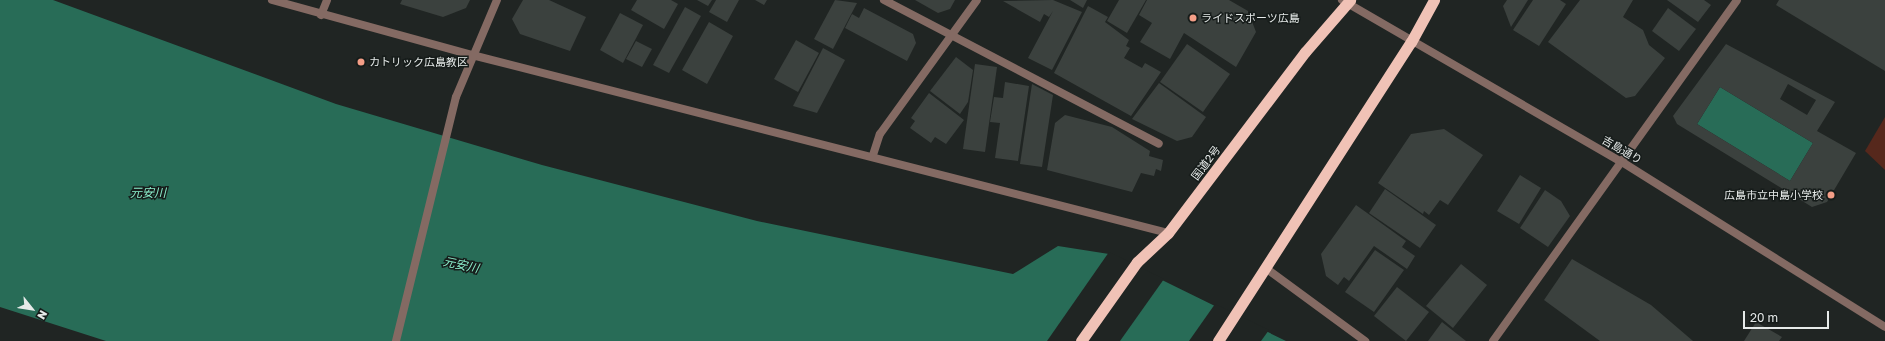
<!DOCTYPE html>
<html>
<head>
<meta charset="utf-8">
<style>
	body { margin:0 }
	#map { position:relative; width:1885px; height:341px; overflow:hidden; background:#202523; font-family:"Golos Text","Noto Sans JP",sans-serif }
	div>[style] { position:absolute }
	.green>* { inset:0; background:#56281c }
	.water>* { inset:0; background:#286c57 }
	.pier>* { inset:0; background:#202523 }
	.building>* { inset:0; background:#3b413e }
	.minor>* { height:8px; margin:-4px; padding:0 4px; transform-origin:4px; border-radius:4px; background:#846a63 }
	.tertiary>* { height:8px; margin:-4px; padding:0 4px; transform-origin:4px; border-radius:4px; background:#846a63 }
	.trunk>* { height:11px; margin:-5.5px; padding:0 5.5px; transform-origin:5.5px; border-radius:5.5px; background:#f0c2b6 }
	.dots>* { width:11px; height:11px; translate:-50% -50%; box-sizing:border-box; border:2px solid #161c1a; border-radius:50% }
	span { translate:-50% -50%; white-space:nowrap; text-align:center; line-height:1.15; -webkit-text-stroke:3px #161c1a; paint-order:stroke }
	.poi-label { font-size:11px; color:#e6eae9 }
	.left { translate:0 -50%; text-align:left }
	.right { translate:-100% -50%; text-align:right }
	.street-label { font-size:11px; color:#e6eae9 }
	.water-label { font-size:12px; color:#8beecb; font-style:italic }
	.north { position:absolute; left:12px; top:289px; width:40px; height:40px; -webkit-text-stroke:3px #161c1a; paint-order:stroke; rotate:120deg; font-size:11px; font-weight:700; line-height:16px; text-align:center; color:#e6eae9 }
	.north::after { content:''; display:block; margin:auto; width:14px; height:18px; background:#e6eae9; clip-path:polygon(50% 0,100% 100%,50% 72%,0 100%) }
	.scale { position:absolute; left:1743px; top:311px; width:86px; height:18px; box-sizing:border-box; border:2px solid #e6eae9; border-top:0; padding-left:5px; font-size:12px; line-height:14px; white-space:nowrap; color:#e6eae9; -webkit-text-stroke:3px #161c1a; paint-order:stroke }
</style>
</head>
<body>
<div id="map">
	<div class="green">
		<div style="clip-path:polygon(1885px 117px,1885px 170px,1865px 151px)"></div>
	</div>
	<div class="water">
		<div style="clip-path:polygon(0 0,53px 0,336px 104px,542px 165px,757px 221px,1013px 274px,1058px 246px,1109px 254px,1286px 341px,106px 341px,0 307px)"></div>
		<div style="clip-path:polygon(1720px 87px,1813px 143px,1790px 181px,1697px 124px)"></div>
	</div>
	<div class="pier">
		<div style="clip-path:polygon(1109px 252px,1164px 279px,1120px 341px,1047px 341px)"></div>
		<div style="clip-path:polygon(1215px 304px,1269px 330px,1261px 341px,1189px 341px)"></div>
	</div>
	<div class="building">
		<div style="clip-path:polygon(402px 0,470px 0,466px 8px,443px 17px,400px 4px)"></div>
		<div style="clip-path:polygon(523px 0,549px 0,586px 17px,570px 51px,520px 34px,512px 19px)"></div>
		<div style="clip-path:polygon(637px 0,671px 0,678px 4px,664px 29px,631px 10px)"></div>
		<div style="clip-path:polygon(697px 0,712px 0,708px 6px)"></div>
		<div style="clip-path:polygon(716px 0,739px 0,727px 22px,709px 12px)"></div>
		<div style="clip-path:polygon(755px 0,767px 0,764px 5px)"></div>
		<div style="clip-path:polygon(835px 0,857px 3px,833px 49px,814px 39px)"></div>
		<div style="clip-path:polygon(915px 0,955px 0,950px 9px,938px 13px)"></div>
		<div style="clip-path:polygon(1053px 0,1082px 12px,1052px 70px,1028px 58px,1053px 11px,1049px 17px,1044px 14px,1040px 22px,1003px 1px)"></div>
		<div style="clip-path:polygon(1070px 0,1087px 0,1083px 8px)"></div>
		<div style="clip-path:polygon(1119px 0,1146px 0,1127px 33px,1107px 21px)"></div>
		<div style="clip-path:polygon(1147px 0,1229px 0,1248px 11px,1256px 32px,1236px 67px,1184px 33px,1170px 59px,1140px 42px,1152px 23px,1139px 15px)"></div>
		<div style="clip-path:polygon(1507px 0,1528px 0,1511px 27px,1503px 6px)"></div>
		<div style="clip-path:polygon(1533px 0,1560px 0,1566px 4px,1539px 46px,1513px 30px)"></div>
		<div style="clip-path:polygon(1580px 0,1633px 0,1623px 17px,1643px 30px,1649px 45px,1665px 58px,1635px 96px,1626px 98px,1548px 42px)"></div>
		<div style="clip-path:polygon(1667px 0,1704px 0,1711px 5px,1698px 22px)"></div>
		<div style="clip-path:polygon(1779px 0,1885px 0,1885px 71px,1776px 5px)"></div>
		<div style="clip-path:polygon(1088px 6px,1108px 17px,1105px 22px,1129px 40px,1126px 46px,1130px 48px,1124px 58px,1142px 68px,1145px 63px,1161px 72px,1131px 116px,1054px 73px)"></div>
		<div style="clip-path:polygon(685px 7px,701px 16px,669px 73px,653px 65px)"></div>
		<div style="clip-path:polygon(864px 8px,913px 34px,916px 43px,907px 61px,845px 28px,852px 14px,859px 18px)"></div>
		<div style="clip-path:polygon(1668px 8px,1696px 29px,1679px 51px,1652px 31px)"></div>
		<div style="clip-path:polygon(620px 13px,643px 25px,623px 63px,600px 50px)"></div>
		<div style="clip-path:polygon(709px 22px,733px 36px,707px 84px,682px 70px)"></div>
		<div style="clip-path:polygon(796px 40px,819px 53px,798px 92px,774px 79px)"></div>
		<div style="clip-path:polygon(636px 41px,652px 49px,642px 67px,626px 59px)"></div>
		<div style="clip-path:polygon(1187px 44px,1230px 74px,1203px 112px,1160px 82px)"></div>
		<div style="clip-path:polygon(evenodd,1726px 44px,1835px 102px,1817px 131px,1856px 153px,1827px 202px,1812px 207px,1677px 124px,1673px 116px,1726px 44px,1788px 84px,1816px 100px,1807px 115px,1780px 99px,1788px 84px,1726px 44px,1720px 87px,1813px 143px,1790px 181px,1697px 124px,1720px 87px)"></div>
		<div style="clip-path:polygon(823px 48px,845px 60px,817px 113px,793px 106px)"></div>
		<div style="clip-path:polygon(956px 57px,973px 70px,968px 102px,960px 114px,930px 91px)"></div>
		<div style="clip-path:polygon(975px 64px,997px 67px,985px 152px,963px 149px)"></div>
		<div style="clip-path:polygon(1005px 82px,1029px 86px,1018px 161px,995px 158px,1000px 123px,990px 122px,994px 97px,1003px 98px)"></div>
		<div style="clip-path:polygon(1159px 83px,1206px 117px,1192px 137px,1177px 141px,1132px 119px)"></div>
		<div style="clip-path:polygon(1032px 84px,1053px 95px,1042px 167px,1020px 164px)"></div>
		<div style="clip-path:polygon(929px 93px,964px 120px,946px 144px,935px 137px,931px 143px,910px 128px,915px 121px,911px 118px)"></div>
		<div style="clip-path:polygon(1065px 115px,1112px 127px,1150px 151px,1149px 156px,1163px 160px,1161px 171px,1156px 169px,1154px 176px,1141px 173px,1132px 192px,1047px 170px,1055px 123px)"></div>
		<div style="clip-path:polygon(1444px 129px,1483px 155px,1448px 205px,1440px 200px,1429px 215px,1424px 211px,1423px 214px,1378px 183px,1411px 134px)"></div>
		<div style="clip-path:polygon(1520px 175px,1541px 188px,1519px 224px,1497px 211px)"></div>
		<div style="clip-path:polygon(1385px 189px,1436px 225px,1420px 248px,1369px 213px)"></div>
		<div style="clip-path:polygon(1545px 190px,1561px 201px,1570px 216px,1548px 247px,1520px 228px)"></div>
		<div style="clip-path:polygon(1356px 205px,1406px 241px,1402px 247px,1415px 256px,1407px 269px,1374px 246px,1349px 281px,1344px 277px,1338px 285px,1326px 276px,1321px 254px)"></div>
		<div style="clip-path:polygon(1375px 250px,1404px 270px,1374px 312px,1345px 292px)"></div>
		<div style="clip-path:polygon(1572px 259px,1651px 305px,1693px 341px,1600px 341px,1544px 300px)"></div>
		<div style="clip-path:polygon(1461px 264px,1487px 285px,1453px 328px,1426px 306px)"></div>
		<div style="clip-path:polygon(1397px 287px,1429px 312px,1406px 341px,1374px 316px)"></div>
		<div style="clip-path:polygon(1442px 322px,1466px 341px,1428px 341px)"></div>
		<div style="clip-path:polygon(1756px 322px,1782px 337px,1779px 341px,1744px 341px)"></div>
	</div>
	<div class="minor">
		<div style="left:884px;top:0;width:310px;rotate:27.6deg"></div>
		<div style="left:321px;top:15px;width:16px;rotate:-68deg"></div>
		<div style="left:873px;top:155px;width:22px;rotate:-72deg"></div>
		<div style="left:880px;top:134px;width:165px;rotate:-54.1deg"></div>
		<div style="left:1493px;top:341px;width:419px;rotate:-54.4deg"></div>
	</div>
	<div class="tertiary">
		<div style="left:272px;top:0;width:207px;rotate:15.4deg"></div>
		<div style="left:472px;top:55px;width:718px;rotate:14.35deg"></div>
		<div style="left:1342px;top:0;width:323px;rotate:30.1deg"></div>
		<div style="left:1622px;top:162px;width:310px;rotate:32.1deg"></div>
		<div style="left:1267px;top:269px;width:122px;rotate:36.3deg"></div>
		<div style="left:396px;top:341px;width:251px;rotate:-76.2deg"></div>
		<div style="left:456px;top:97px;width:105px;rotate:-67.1deg"></div>
	</div>
	<div class="trunk">
		<div style="left:1081px;top:341px;width:97px;rotate:-54.7deg"></div>
		<div style="left:1137px;top:262px;width:42px;rotate:-43.1deg"></div>
		<div style="left:1168px;top:233px;width:227px;rotate:-52.9deg"></div>
		<div style="left:1305px;top:52px;width:69px;rotate:-49.1deg"></div>
		<div style="left:1218px;top:341px;width:356px;rotate:-57.2deg"></div>
		<div style="left:1411px;top:42px;width:48px;rotate:-61.3deg"></div>
	</div>
	<div class="dots">
		<div style="left:1193px;top:18px;background:#f49e87"></div>
		<div style="left:361px;top:62px;background:#f49e87"></div>
		<div style="left:1831px;top:195px;background:#f49e87"></div>
	</div>
	<div class="poi-label">
		<span class="left" style="left:1201px;top:18px">ライドスポーツ広島</span>
		<span class="left" style="left:369px;top:62px">カトリック広島教区</span>
		<span class="right" style="left:1823px;top:195px">広島市立中島小学校</span>
	</div>
	<div class="street-label">
		<span style="left:1622px;top:150px;rotate:30deg">吉島通り</span>
		<span style="left:1206px;top:163px;rotate:-53deg">国道2号</span>
	</div>
	<div class="water-label">
		<span style="left:148px;top:193px">元安川</span>
		<span style="left:461px;top:265px;rotate:12deg">元安川</span>
	</div>
	<div class="north">N</div>
	<div class="scale">20 m</div>
</div>
</body>
</html>
